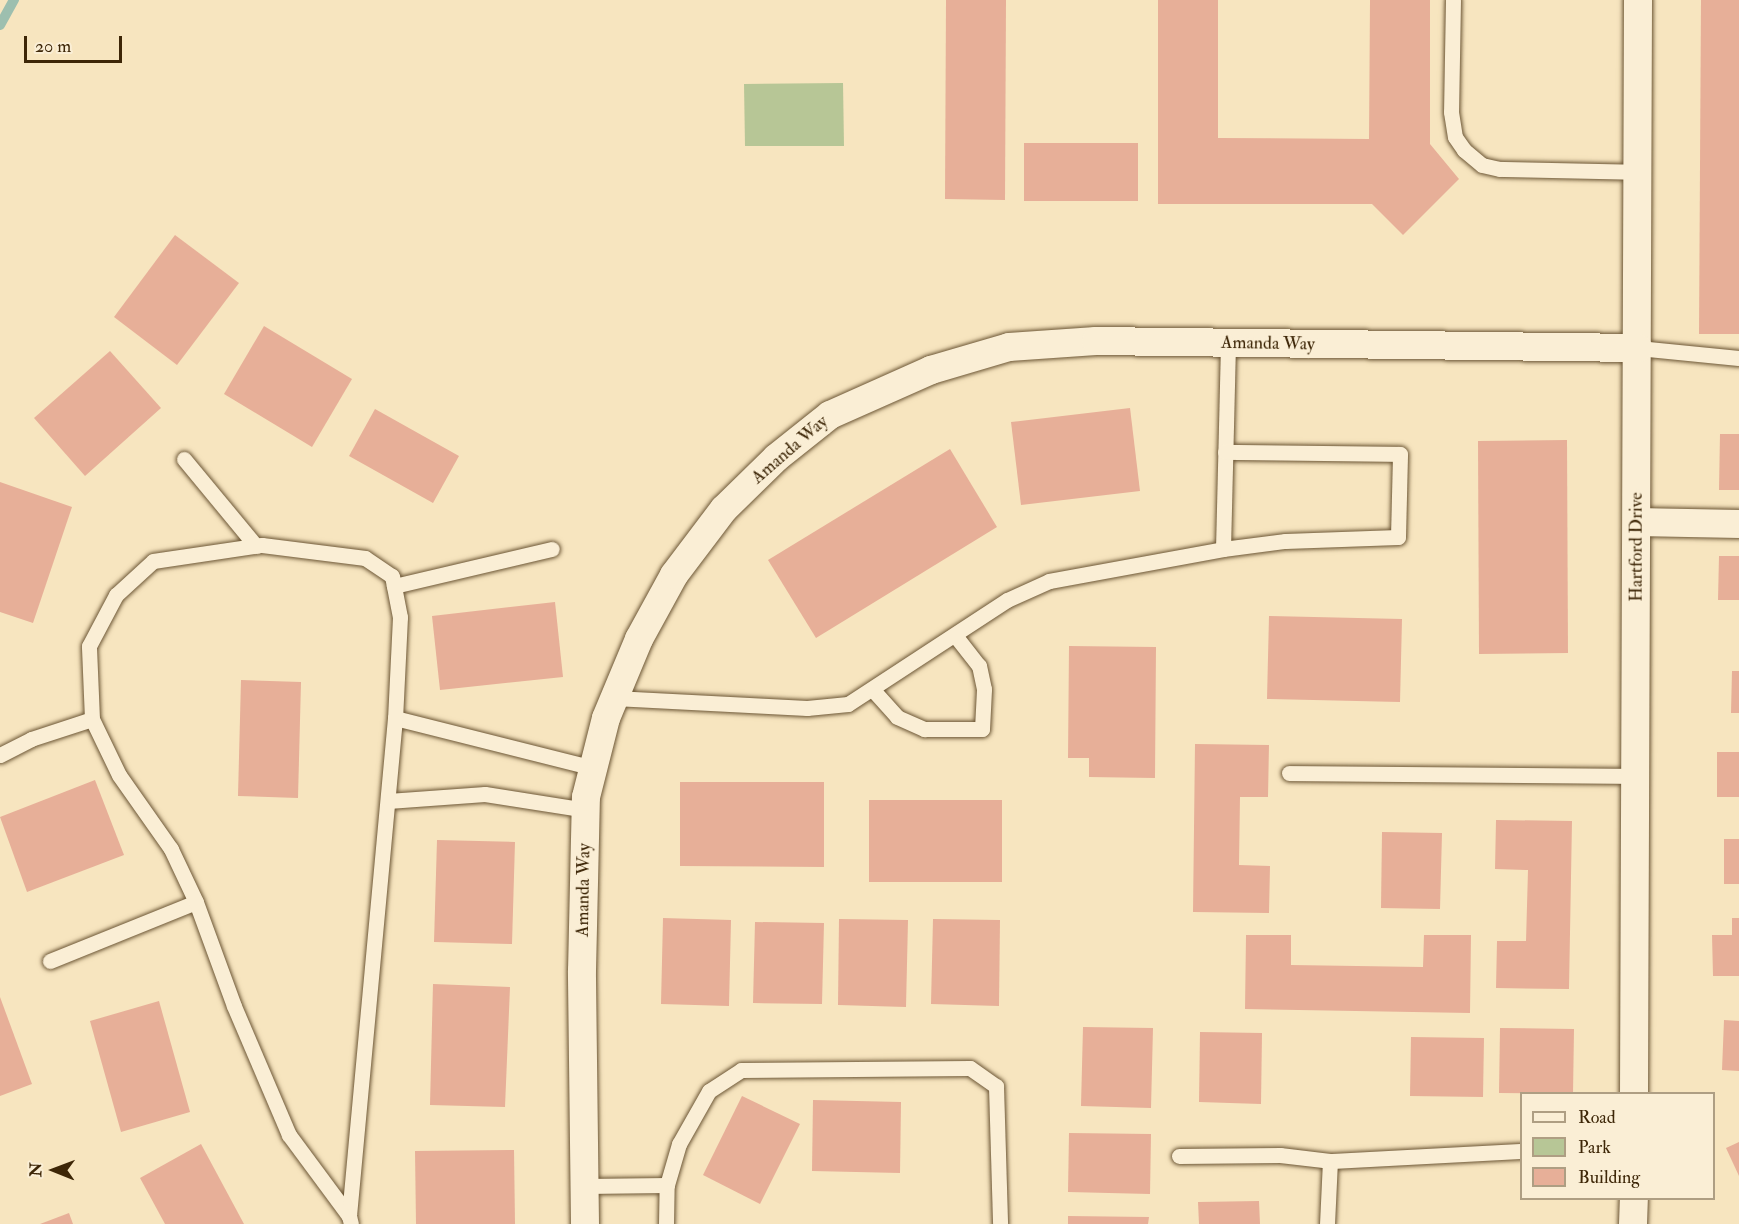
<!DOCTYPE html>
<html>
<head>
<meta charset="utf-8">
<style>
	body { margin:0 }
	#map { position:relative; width:1739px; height:1224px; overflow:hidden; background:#f7e5bf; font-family:"IM FELL Double Pica",serif }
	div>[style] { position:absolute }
	.green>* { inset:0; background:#b7c696 }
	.stream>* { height:10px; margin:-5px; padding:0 5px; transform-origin:5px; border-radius:5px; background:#9dbfaf }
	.building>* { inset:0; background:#e7af98 }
	.roads { filter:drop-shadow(0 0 2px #6c5635) drop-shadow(0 0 2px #6c5635) }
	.service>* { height:15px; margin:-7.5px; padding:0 7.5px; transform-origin:7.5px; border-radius:7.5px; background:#faeed5 }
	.minor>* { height:28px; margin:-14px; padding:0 14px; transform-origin:14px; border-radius:14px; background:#faeed5 }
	span { translate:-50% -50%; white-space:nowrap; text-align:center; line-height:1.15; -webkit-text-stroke:6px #faeed5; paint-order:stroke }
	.street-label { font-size:18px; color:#3d2607 }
	.legend { position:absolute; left:1520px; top:1092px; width:195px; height:108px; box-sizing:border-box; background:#faeed5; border:2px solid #ae9e83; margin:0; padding:8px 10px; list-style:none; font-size:18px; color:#3d2607 }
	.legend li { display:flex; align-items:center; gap:12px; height:30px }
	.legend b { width:30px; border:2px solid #ae9e83 }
	.north { position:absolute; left:24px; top:1140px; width:60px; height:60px; -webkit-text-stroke:4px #faeed5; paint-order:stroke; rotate:271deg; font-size:16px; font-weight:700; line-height:24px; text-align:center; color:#3d2607 }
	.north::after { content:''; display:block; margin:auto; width:21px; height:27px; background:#3d2607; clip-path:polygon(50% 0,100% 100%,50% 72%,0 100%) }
	.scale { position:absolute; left:24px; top:36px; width:98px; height:27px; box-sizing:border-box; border:3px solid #3d2607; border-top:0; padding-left:8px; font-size:18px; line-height:21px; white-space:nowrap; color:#3d2607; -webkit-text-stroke:4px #faeed5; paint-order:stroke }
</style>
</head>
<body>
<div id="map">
	<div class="green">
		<div style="clip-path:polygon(843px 83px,844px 146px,745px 146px,744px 84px)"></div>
	</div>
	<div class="stream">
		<div style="left:0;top:25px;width:29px;rotate:-61deg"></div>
	</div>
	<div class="building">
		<div style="clip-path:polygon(946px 0,1006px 0,1005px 200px,945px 199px)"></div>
		<div style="clip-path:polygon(1158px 0,1218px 0,1218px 138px,1369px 139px,1370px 0,1430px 0,1430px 144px,1459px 179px,1403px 235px,1372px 204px,1158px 204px)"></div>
		<div style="clip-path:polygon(1701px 0,1739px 0,1739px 334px,1699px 334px)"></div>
		<div style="clip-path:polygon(1024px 143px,1138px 143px,1138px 201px,1024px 201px)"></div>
		<div style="clip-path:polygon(175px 235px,239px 283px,177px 365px,114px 317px)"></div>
		<div style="clip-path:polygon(264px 326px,352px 379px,312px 447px,224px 394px)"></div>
		<div style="clip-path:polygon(110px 351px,161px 408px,85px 476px,34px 418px)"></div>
		<div style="clip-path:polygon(1130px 408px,1140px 491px,1021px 505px,1011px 422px)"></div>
		<div style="clip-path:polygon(375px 409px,459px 456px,433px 503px,349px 456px)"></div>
		<div style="clip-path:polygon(1720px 434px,1739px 434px,1739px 490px,1719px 490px)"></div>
		<div style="clip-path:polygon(1567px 440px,1568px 653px,1479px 654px,1478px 441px)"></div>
		<div style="clip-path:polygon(950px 449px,997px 527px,816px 638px,768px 560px)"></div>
		<div style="clip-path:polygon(0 482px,72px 507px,33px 623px,0 612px)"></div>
		<div style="clip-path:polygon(1719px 556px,1739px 556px,1739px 600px,1718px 600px)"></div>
		<div style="clip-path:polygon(555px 602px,563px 677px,440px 690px,432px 616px)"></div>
		<div style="clip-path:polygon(1269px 616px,1402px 619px,1400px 702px,1267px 699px)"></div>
		<div style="clip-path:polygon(1069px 646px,1156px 647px,1155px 778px,1089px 777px,1089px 758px,1068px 758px)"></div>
		<div style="clip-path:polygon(1732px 671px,1739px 671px,1739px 713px,1731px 713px)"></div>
		<div style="clip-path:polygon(241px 680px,301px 682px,298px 798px,238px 796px)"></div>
		<div style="clip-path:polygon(1195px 744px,1269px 745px,1268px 797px,1240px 797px,1239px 865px,1270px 866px,1269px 913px,1193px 912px)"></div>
		<div style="clip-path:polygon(1717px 752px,1739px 752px,1739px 797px,1717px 797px)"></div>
		<div style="clip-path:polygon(95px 780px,124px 855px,27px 892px,0 817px)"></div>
		<div style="clip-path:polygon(680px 782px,824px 782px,824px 867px,680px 866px)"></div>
		<div style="clip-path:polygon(869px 800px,1002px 800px,1002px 882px,869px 882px)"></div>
		<div style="clip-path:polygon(1496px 820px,1572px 821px,1569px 989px,1496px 988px,1497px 941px,1526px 941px,1528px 870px,1495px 869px)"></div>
		<div style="clip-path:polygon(1382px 832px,1442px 833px,1440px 909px,1381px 908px)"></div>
		<div style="clip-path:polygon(1724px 839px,1739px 839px,1739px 884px,1724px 884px)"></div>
		<div style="clip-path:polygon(437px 840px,515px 842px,512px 944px,434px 942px)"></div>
		<div style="clip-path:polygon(663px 918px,731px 920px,729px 1006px,661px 1004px)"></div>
		<div style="clip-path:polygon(1732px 918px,1739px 918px,1739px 976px,1713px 976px,1712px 935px,1732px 935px)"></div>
		<div style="clip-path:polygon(839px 919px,908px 920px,906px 1007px,838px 1005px)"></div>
		<div style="clip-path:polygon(933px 919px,1000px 920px,999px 1006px,931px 1004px)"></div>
		<div style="clip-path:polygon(755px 922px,824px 923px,822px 1004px,753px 1003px)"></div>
		<div style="clip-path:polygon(1246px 935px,1291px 935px,1291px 965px,1423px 967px,1424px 935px,1471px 935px,1470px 1013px,1245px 1009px)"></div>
		<div style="clip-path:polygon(433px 984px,510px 987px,505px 1107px,430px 1105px)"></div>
		<div style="clip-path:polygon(0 997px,32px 1084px,0 1096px)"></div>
		<div style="clip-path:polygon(159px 1001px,190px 1112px,121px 1132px,90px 1021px)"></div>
		<div style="clip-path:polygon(1724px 1020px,1739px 1021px,1739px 1071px,1722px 1070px)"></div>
		<div style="clip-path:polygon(1083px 1027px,1153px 1028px,1151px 1108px,1081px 1106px)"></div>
		<div style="clip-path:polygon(1500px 1028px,1574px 1029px,1573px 1094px,1499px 1093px)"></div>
		<div style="clip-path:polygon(1200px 1032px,1262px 1033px,1261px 1104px,1199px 1102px)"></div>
		<div style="clip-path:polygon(1411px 1037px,1484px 1038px,1483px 1097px,1410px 1096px)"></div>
		<div style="clip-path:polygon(742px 1096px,800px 1124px,760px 1204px,703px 1175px)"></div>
		<div style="clip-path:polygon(813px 1100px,901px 1102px,900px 1173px,812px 1171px)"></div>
		<div style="clip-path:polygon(1069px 1133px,1151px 1134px,1150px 1194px,1068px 1192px)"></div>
		<div style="clip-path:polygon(1739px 1142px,1739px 1176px,1726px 1148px)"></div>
		<div style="clip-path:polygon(201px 1144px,244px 1224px,165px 1224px,140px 1178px)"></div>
		<div style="clip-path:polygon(514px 1150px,515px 1224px,416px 1224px,415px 1151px)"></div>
		<div style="clip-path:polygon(1259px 1201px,1260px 1224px,1199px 1224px,1198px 1202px)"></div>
		<div style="clip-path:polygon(69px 1213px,73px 1224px,40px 1224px)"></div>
		<div style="clip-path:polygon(1068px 1216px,1149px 1217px,1148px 1224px,1068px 1224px)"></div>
	</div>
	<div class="roads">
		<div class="service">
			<div style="left:1453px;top:0;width:112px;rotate:91deg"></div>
			<div style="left:1451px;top:112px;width:25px;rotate:81deg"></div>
			<div style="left:1455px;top:137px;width:16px;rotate:55deg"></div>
			<div style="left:1464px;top:150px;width:23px;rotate:40deg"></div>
			<div style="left:1482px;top:165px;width:18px;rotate:13deg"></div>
			<div style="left:1500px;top:169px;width:138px;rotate:1.2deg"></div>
			<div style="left:1638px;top:348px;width:101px;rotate:5.7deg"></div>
			<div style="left:184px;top:459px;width:113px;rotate:50.4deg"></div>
			<div style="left:1223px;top:549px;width:205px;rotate:-88.6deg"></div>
			<div style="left:394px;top:586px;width:162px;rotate:-13.2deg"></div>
			<div style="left:873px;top:690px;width:36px;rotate:48deg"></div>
			<div style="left:897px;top:717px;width:30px;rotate:24deg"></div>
			<div style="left:924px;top:729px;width:58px"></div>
			<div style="left:982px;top:729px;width:40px;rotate:-87.1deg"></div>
			<div style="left:984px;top:689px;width:24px;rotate:-102deg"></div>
			<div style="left:979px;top:666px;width:39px;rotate:-128deg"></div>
			<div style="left:614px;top:698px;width:193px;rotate:3deg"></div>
			<div style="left:807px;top:708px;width:41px;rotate:-5.6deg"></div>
			<div style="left:848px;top:704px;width:190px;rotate:-33.2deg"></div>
			<div style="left:1007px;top:600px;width:46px;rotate:-24.3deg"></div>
			<div style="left:1049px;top:581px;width:177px;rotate:-10.4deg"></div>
			<div style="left:1223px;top:549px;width:63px;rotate:-7.4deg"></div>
			<div style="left:1285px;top:541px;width:113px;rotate:-2deg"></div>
			<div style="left:1398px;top:537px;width:83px;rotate:-88.6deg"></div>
			<div style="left:1400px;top:454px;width:175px;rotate:-179.3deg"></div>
			<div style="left:395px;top:718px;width:205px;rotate:14.1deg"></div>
			<div style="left:0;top:755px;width:35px;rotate:-27deg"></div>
			<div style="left:31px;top:739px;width:64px;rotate:-18.2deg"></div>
			<div style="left:1289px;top:773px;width:347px;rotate:0.5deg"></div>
			<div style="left:388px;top:801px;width:97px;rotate:-4.1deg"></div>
			<div style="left:485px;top:794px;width:102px;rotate:9deg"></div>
			<div style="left:50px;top:961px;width:157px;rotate:-22deg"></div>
			<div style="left:1179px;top:1156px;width:101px;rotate:-0.6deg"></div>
			<div style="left:1280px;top:1155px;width:50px;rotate:6.8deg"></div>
			<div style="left:584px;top:1186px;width:83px;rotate:-0.7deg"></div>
			<div style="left:349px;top:1216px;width:101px;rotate:-126.5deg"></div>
			<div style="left:289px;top:1135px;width:140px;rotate:-113.1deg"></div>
			<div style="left:234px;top:1006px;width:111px;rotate:-110.1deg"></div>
			<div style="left:196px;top:902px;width:59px;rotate:-115.3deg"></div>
			<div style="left:171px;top:849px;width:90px;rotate:-125.1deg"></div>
			<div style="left:119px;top:775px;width:62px;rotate:-115.7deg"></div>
			<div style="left:92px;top:719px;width:73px;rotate:-92.4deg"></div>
			<div style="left:89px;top:646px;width:58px;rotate:-62.1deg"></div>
			<div style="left:116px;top:595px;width:50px;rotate:-42.6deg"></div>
			<div style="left:153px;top:561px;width:110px;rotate:-8.4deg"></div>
			<div style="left:262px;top:545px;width:104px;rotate:7.2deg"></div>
			<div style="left:365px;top:558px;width:32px;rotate:34deg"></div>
			<div style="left:392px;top:576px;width:42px;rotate:79deg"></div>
			<div style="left:400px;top:617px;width:101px;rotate:92.8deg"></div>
			<div style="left:395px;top:718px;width:500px;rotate:95.28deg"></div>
			<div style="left:349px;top:1216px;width:8px;rotate:76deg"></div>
			<div style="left:666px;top:1224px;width:39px;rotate:-89deg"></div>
			<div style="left:667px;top:1185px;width:43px;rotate:-73.7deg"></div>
			<div style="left:679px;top:1144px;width:61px;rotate:-60.5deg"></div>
			<div style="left:709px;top:1091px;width:38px;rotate:-33deg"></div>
			<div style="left:741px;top:1070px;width:229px;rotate:-0.5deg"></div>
			<div style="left:970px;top:1068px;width:32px;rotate:35deg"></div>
			<div style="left:996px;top:1086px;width:138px;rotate:88.3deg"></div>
			<div style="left:1327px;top:1224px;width:63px;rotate:-87.3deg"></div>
			<div style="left:1330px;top:1161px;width:192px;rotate:-3deg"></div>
		</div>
		<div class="minor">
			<div style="left:1637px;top:522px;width:102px;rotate:1.1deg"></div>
			<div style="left:1634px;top:1094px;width:1094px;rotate:-89.79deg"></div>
			<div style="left:585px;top:1224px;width:253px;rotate:-90.7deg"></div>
			<div style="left:582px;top:971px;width:174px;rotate:-88.7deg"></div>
			<div style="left:586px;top:797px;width:81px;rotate:-75.8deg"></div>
			<div style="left:606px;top:718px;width:86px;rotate:-67.3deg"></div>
			<div style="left:639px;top:639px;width:73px;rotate:-61.3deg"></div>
			<div style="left:674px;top:575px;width:83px;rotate:-52.9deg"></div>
			<div style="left:724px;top:509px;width:73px;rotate:-44.4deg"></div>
			<div style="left:776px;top:458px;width:69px;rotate:-38.5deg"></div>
			<div style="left:830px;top:415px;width:111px;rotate:-24deg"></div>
			<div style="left:931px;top:370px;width:81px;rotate:-16.4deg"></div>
			<div style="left:1009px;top:347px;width:87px;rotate:-3.9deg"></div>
			<div style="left:1096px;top:341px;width:542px;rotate:0.74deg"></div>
			<div style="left:1633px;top:1224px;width:26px;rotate:-88deg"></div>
		</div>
	</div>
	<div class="street-label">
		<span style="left:1268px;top:344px;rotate:1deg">Amanda Way</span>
		<span style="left:790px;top:450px;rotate:-41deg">Amanda Way</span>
		<span style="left:1637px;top:547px;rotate:-90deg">Hartford Drive</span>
		<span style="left:584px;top:890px;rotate:-89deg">Amanda Way</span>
	</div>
	<ul class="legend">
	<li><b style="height:8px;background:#faeed5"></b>Road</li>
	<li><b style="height:16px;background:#b7c696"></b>Park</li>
	<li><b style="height:16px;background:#e7af98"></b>Building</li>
	</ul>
	<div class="north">N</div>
	<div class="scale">20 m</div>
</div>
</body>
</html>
